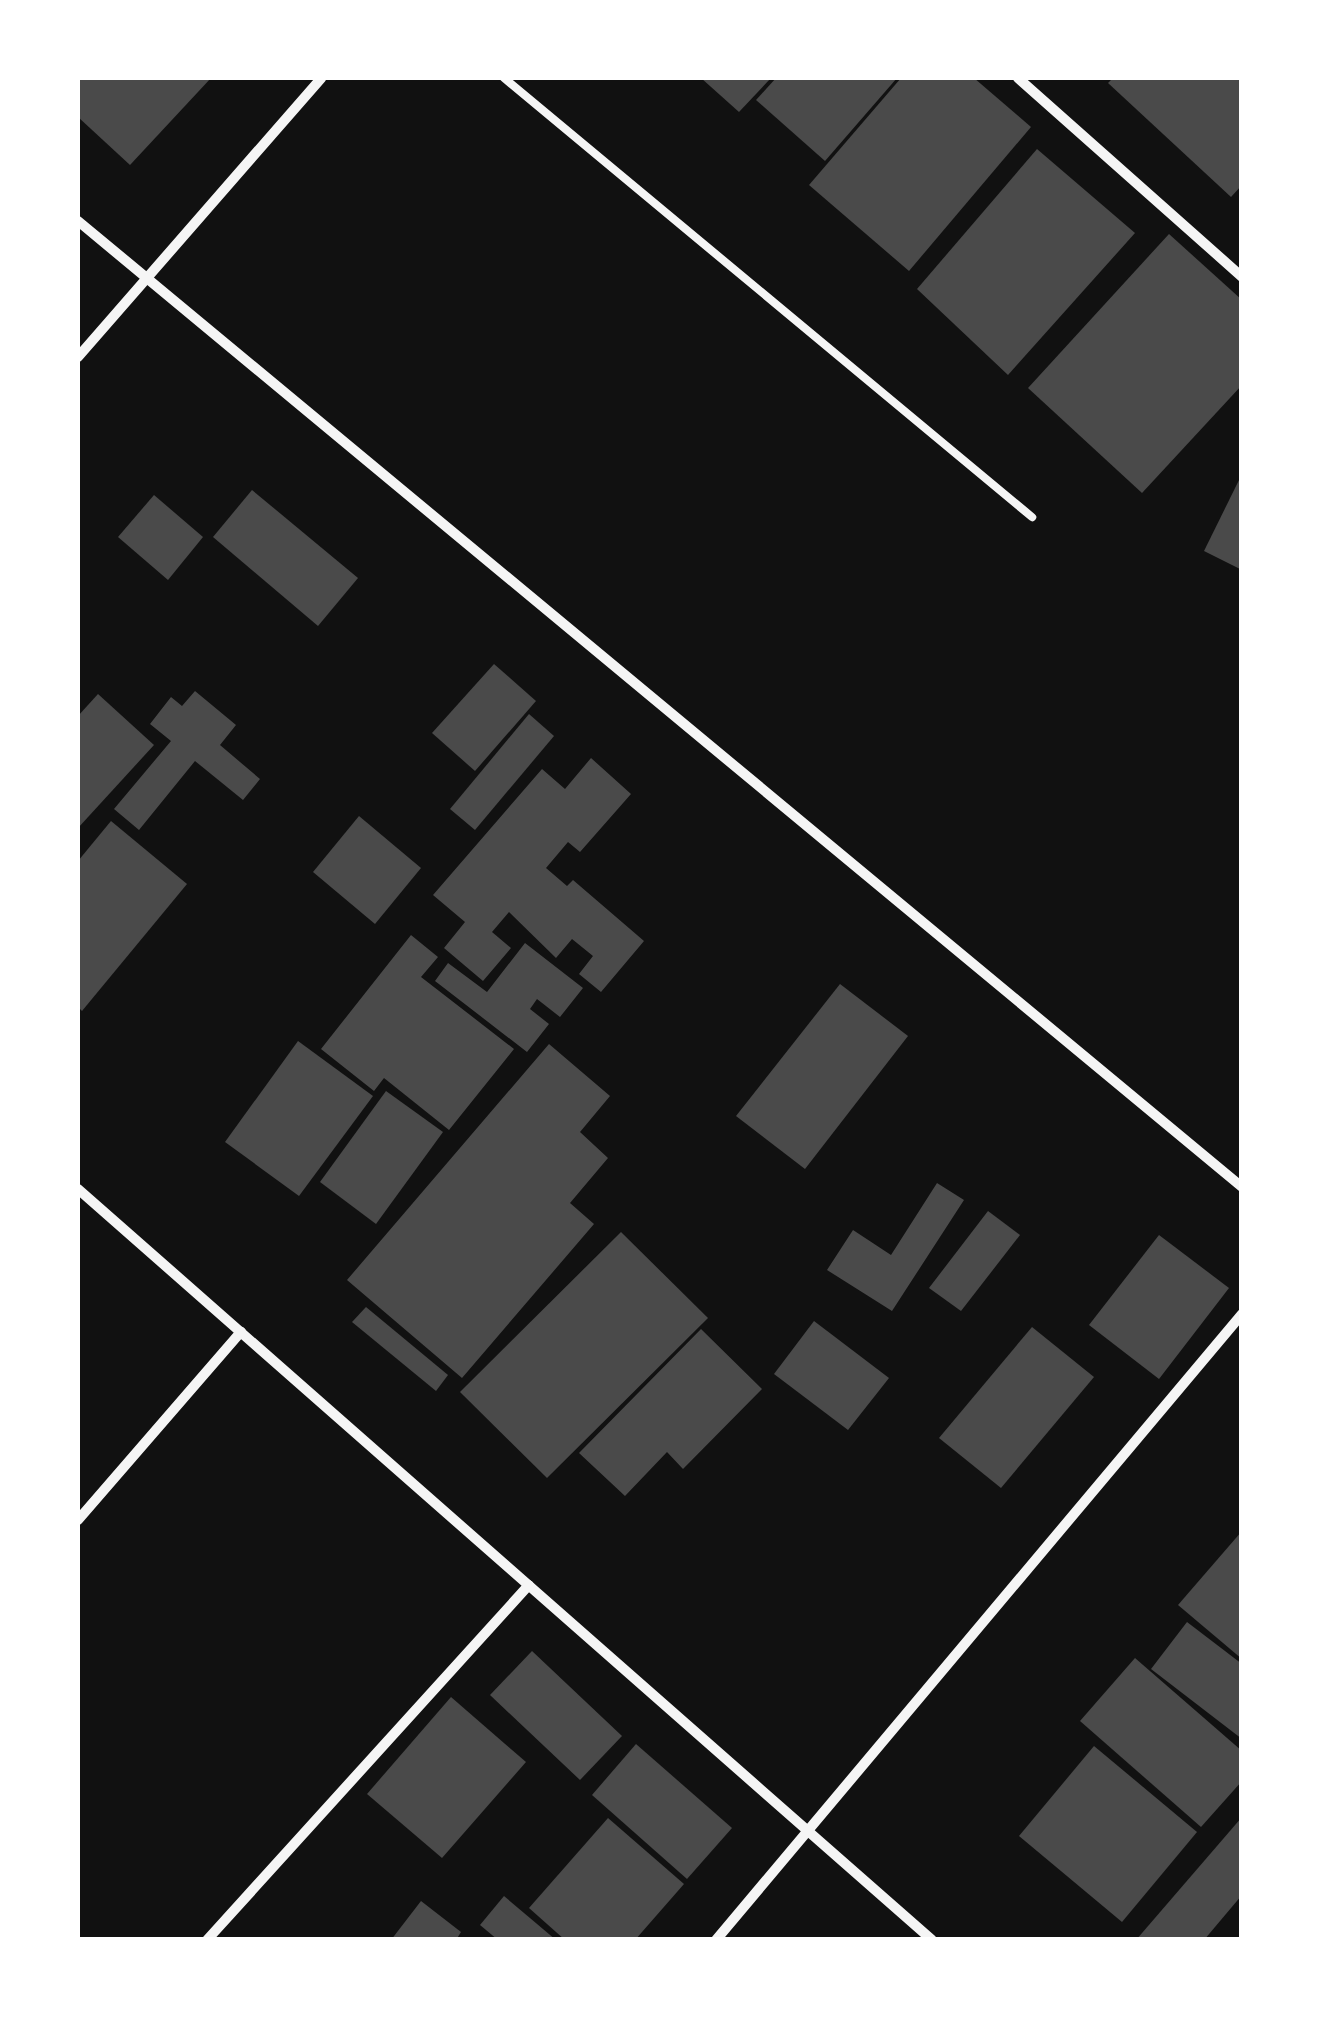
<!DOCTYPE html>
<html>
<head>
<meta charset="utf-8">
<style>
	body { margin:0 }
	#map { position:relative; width:1319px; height:2017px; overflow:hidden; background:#111; font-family:"Source Sans 3",sans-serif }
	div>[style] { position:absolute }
	.building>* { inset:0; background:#4a4a4a }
	.service>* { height:8px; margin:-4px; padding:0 4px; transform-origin:4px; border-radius:4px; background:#f5f5f5 }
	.minor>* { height:10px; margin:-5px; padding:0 5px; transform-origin:5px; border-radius:5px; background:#f5f5f5 }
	span { translate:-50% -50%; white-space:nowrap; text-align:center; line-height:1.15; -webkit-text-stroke:10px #fff; paint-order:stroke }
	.frame { position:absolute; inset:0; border:80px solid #fff; pointer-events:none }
</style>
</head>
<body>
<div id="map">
	<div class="building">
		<div style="clip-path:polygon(78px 78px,211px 78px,130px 165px,78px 117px)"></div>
		<div style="clip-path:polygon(701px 78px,771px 78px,739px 112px)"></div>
		<div style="clip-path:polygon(776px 78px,897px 78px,825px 161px,756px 100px)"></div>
		<div style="clip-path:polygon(901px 78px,974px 78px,1031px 127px,909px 271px,809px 185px)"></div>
		<div style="clip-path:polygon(1113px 78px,1242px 78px,1242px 185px,1231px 197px,1108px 83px)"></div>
		<div style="clip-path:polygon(1037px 149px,1135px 233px,1008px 375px,917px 289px)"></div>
		<div style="clip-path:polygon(1169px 234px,1242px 300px,1242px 385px,1142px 493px,1028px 388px)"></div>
		<div style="clip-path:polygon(1242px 474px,1242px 570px,1204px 551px)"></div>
		<div style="clip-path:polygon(252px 490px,358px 578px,318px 626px,213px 537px)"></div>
		<div style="clip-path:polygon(154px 495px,203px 537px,168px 580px,118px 537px)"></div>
		<div style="clip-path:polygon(494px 664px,536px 701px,475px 771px,432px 733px)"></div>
		<div style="clip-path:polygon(195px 691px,236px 725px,220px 745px,260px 779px,243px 800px,195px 761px,139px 830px,114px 809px,171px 741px,150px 724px,171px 697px,182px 706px)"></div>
		<div style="clip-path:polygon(98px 694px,154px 745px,78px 828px,78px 716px)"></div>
		<div style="clip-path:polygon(529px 714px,554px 736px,475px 830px,450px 809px)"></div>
		<div style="clip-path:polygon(591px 758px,631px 794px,580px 852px,568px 842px,546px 868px,567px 886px,573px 880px,644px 941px,601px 992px,579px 974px,593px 956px,572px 939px,556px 958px,509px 912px,492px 932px,511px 948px,483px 981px,444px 948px,465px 922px,433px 895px,542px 769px,565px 789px)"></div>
		<div style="clip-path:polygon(359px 816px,421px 868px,375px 924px,313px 872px)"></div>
		<div style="clip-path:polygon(111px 821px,187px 884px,82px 1011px,78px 1007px,78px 861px)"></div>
		<div style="clip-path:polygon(411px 935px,438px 957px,421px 977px,514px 1049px,449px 1130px,384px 1078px,374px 1091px,321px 1049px)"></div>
		<div style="clip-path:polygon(525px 943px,583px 988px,560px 1017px,537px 999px,530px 1009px,549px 1024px,527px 1052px,435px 981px,448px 963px,487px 992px)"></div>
		<div style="clip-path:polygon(840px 984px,908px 1036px,805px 1169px,736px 1116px)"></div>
		<div style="clip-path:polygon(298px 1041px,373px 1096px,299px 1196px,225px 1142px)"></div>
		<div style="clip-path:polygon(549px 1044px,610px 1096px,580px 1132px,608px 1158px,570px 1203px,594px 1224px,462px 1378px,347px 1280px)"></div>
		<div style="clip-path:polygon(386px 1091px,443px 1132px,376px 1224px,320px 1182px)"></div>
		<div style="clip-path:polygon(937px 1183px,964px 1200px,892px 1311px,827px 1270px,853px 1230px,891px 1255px)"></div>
		<div style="clip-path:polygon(988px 1211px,1020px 1235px,961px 1311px,929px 1288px)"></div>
		<div style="clip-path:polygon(621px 1232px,708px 1318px,547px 1478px,460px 1392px)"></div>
		<div style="clip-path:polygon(1159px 1235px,1229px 1288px,1159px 1379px,1089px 1325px)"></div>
		<div style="clip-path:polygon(366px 1307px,448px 1375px,436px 1391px,352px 1322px)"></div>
		<div style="clip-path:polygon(814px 1321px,889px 1378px,848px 1430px,774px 1374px)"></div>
		<div style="clip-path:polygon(1032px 1327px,1094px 1377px,1001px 1488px,939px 1438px)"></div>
		<div style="clip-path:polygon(701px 1329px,762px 1389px,683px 1469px,667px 1452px,625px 1496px,579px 1453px)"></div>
		<div style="clip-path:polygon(1242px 1531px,1242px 1659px,1178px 1605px)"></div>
		<div style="clip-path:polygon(1187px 1622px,1242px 1664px,1242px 1739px,1151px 1669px)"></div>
		<div style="clip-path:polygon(532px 1651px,622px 1736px,580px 1780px,490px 1695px)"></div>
		<div style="clip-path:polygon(1135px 1658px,1242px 1751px,1242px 1781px,1201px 1827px,1080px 1721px)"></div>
		<div style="clip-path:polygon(451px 1697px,526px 1762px,442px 1858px,367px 1794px)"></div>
		<div style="clip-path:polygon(636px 1744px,732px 1828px,687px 1879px,592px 1795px)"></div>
		<div style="clip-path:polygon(1094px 1746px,1197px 1832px,1122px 1922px,1019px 1836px)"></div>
		<div style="clip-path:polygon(1242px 1817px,1242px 1895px,1204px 1940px,1136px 1940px)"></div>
		<div style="clip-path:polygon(608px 1818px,684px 1884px,635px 1940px,565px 1940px,529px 1908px)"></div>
		<div style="clip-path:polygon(504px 1896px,556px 1940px,498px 1940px,480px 1925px)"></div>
		<div style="clip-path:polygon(421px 1901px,461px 1932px,456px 1940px,391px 1940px)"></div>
	</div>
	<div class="service">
		<div style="left:504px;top:78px;width:687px;rotate:39.74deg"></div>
	</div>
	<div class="minor">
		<div style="left:1018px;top:78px;width:300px;rotate:41.6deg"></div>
		<div style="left:78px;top:221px;width:1513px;rotate:39.69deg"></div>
		<div style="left:78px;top:357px;width:370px;rotate:-48.9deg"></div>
		<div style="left:78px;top:1189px;width:1137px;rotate:41.33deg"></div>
		<div style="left:78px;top:1520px;width:249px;rotate:-49.1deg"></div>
		<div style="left:207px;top:1940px;width:479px;rotate:-47.8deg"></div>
		<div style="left:716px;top:1940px;width:818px;rotate:-49.96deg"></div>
	</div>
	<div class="frame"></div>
</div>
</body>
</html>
